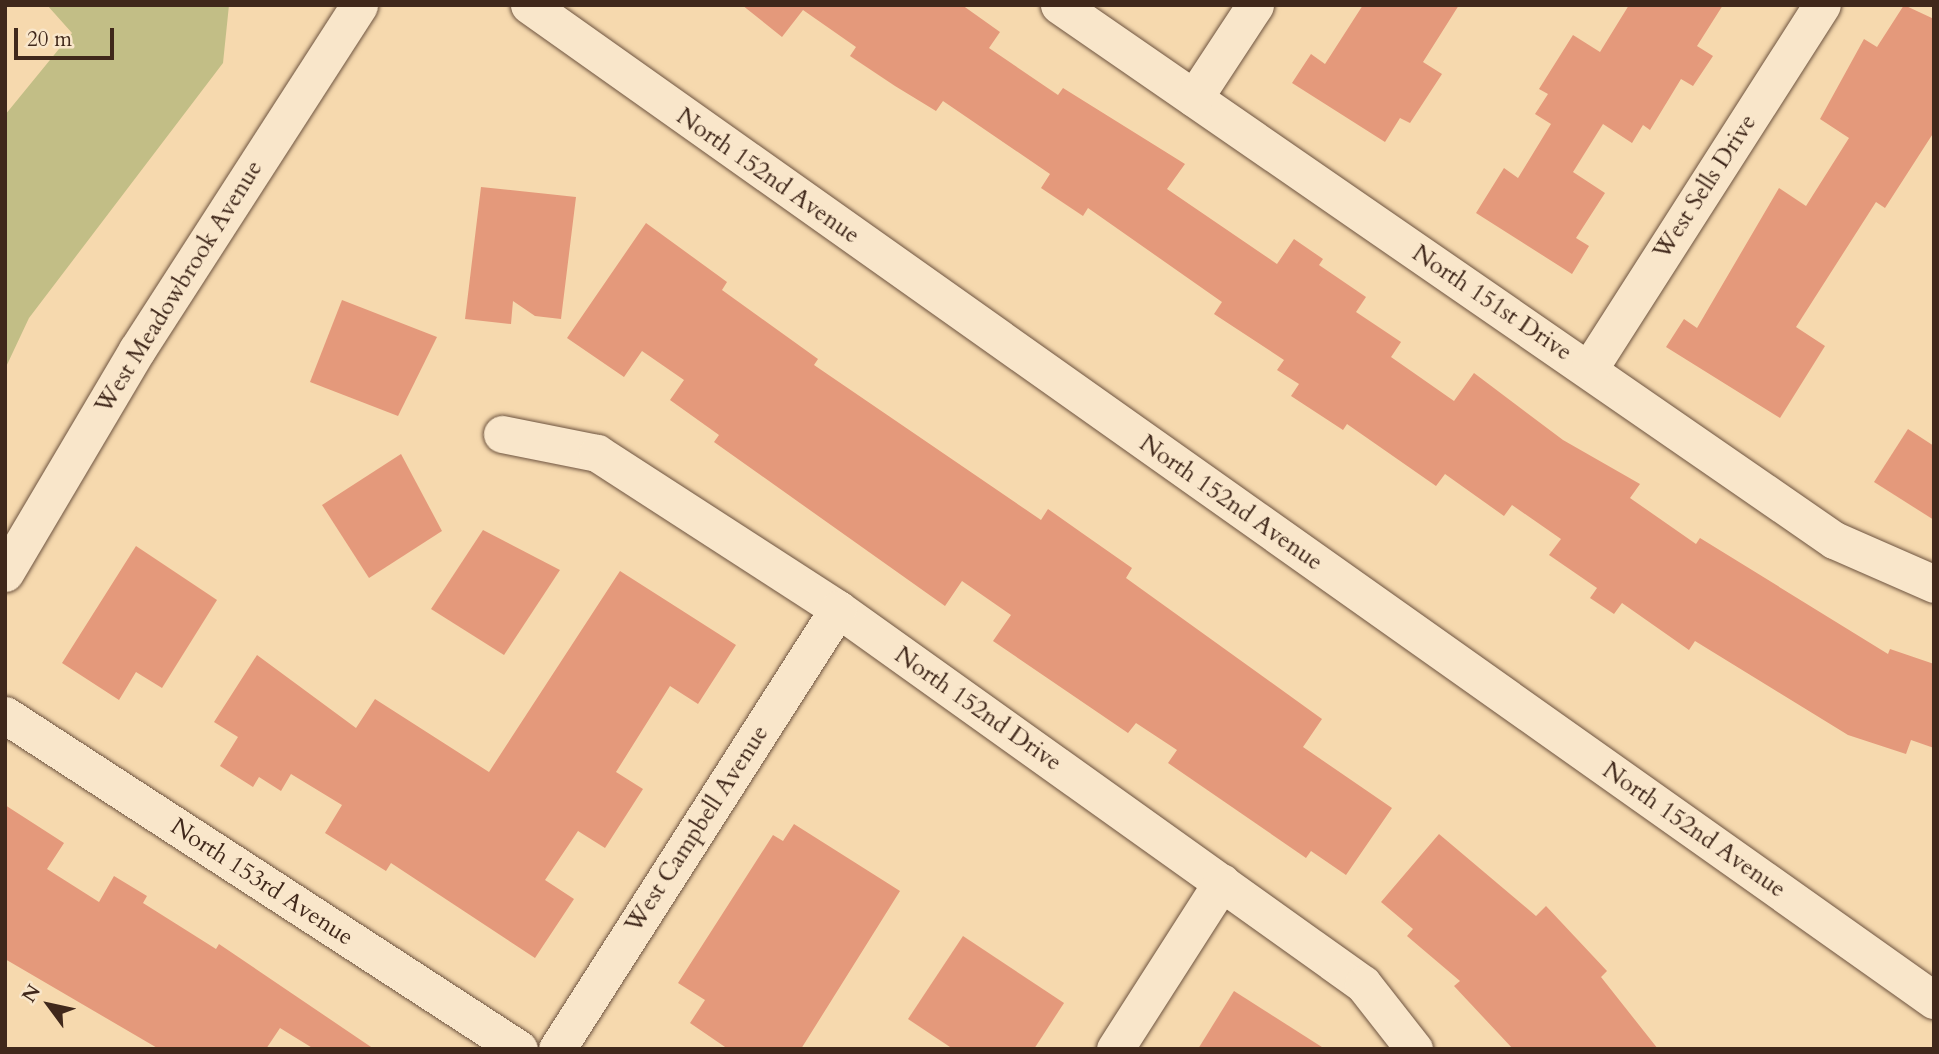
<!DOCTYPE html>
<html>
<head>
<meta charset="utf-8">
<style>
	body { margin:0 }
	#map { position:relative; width:1939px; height:1054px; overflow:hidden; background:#f6d9ae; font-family:Cardo,serif }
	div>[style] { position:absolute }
	.green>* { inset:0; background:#c2be86 }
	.building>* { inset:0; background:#e4997b }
	.roads { filter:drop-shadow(0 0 2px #6e5440) drop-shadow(0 0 2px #6e5440) }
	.minor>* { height:37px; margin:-18.5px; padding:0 18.5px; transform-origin:18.5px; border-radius:18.5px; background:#f9e6ca }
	span { translate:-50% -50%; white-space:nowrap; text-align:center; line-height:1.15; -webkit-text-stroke:5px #f9e6ca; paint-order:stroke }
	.street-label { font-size:24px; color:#40281b }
	.frame { position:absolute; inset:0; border:7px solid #40281b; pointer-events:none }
	.north { position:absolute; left:14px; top:970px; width:70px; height:70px; -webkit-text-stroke:5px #f9e6ca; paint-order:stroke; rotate:303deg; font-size:19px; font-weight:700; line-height:28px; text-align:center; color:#40281b }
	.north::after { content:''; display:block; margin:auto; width:24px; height:32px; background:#40281b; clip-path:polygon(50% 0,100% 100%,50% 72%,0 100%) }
	.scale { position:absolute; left:14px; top:28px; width:100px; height:32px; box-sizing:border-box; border:4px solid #40281b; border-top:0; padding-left:9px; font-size:21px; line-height:24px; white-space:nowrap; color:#40281b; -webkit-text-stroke:5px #f9e6ca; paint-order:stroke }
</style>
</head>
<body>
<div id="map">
	<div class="green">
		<div style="clip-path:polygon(47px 5px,229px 5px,223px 63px,29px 318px,5px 369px,5px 115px,72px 33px)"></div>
	</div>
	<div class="building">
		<div style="clip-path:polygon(742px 5px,962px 5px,1000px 32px,989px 48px,1058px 95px,1063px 88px,1185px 164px,1167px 189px,1277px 264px,1294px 239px,1323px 259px,1319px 265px,1366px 297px,1356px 312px,1401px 342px,1391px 357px,1454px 401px,1474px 373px,1563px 440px,1640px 484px,1630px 498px,1696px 544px,1700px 538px,1888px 654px,1890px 649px,1934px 664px,1934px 748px,1911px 740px,1906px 754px,1848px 735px,1695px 641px,1689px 650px,1622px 603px,1614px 614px,1590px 598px,1597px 588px,1549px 555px,1561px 539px,1512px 505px,1504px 516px,1445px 474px,1436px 486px,1347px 424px,1343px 430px,1291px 396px,1299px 384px,1277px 370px,1284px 360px,1214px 314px,1222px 302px,1088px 208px,1083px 216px,1041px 188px,1050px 174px,943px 101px,936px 111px,895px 86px,850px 56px,856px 47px,803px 10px,782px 37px)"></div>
		<div style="clip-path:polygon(1363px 5px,1459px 5px,1423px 62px,1442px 74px,1410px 123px,1400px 118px,1385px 142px,1292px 83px,1311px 54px,1325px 64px)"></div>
		<div style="clip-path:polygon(1629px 5px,1723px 5px,1697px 46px,1713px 56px,1693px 86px,1681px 79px,1650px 130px,1643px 125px,1632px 143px,1603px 124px,1573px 172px,1605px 193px,1576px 238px,1589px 246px,1572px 274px,1476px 213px,1504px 168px,1518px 178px,1551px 124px,1535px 114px,1548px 94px,1539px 89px,1573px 35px,1600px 52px)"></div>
		<div style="clip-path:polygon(1904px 5px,1934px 19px,1934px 132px,1885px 208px,1876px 202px,1796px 327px,1825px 346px,1780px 418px,1666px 347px,1684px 319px,1697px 328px,1779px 188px,1806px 206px,1849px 138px,1820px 119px,1864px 39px,1877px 47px)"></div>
		<div style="clip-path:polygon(481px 187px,576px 197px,561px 319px,535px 316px,513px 301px,511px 324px,465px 319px)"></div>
		<div style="clip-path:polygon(646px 223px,727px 282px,722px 290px,818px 359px,814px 365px,1041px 520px,1048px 509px,1082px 533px,1132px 568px,1126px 578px,1322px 719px,1303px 747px,1392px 808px,1346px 875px,1311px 851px,1306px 858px,1168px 763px,1177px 750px,1136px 723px,1128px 733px,993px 641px,1011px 615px,962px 581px,945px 606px,714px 442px,719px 435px,670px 400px,684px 380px,642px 351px,624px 377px,567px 338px)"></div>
		<div style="clip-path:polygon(342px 300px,437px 337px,398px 416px,310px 382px)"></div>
		<div style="clip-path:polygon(1908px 429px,1934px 446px,1934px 520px,1874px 482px)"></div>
		<div style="clip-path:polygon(401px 454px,442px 531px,369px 578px,322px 505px)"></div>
		<div style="clip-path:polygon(483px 530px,560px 570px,504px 655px,431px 609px)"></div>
		<div style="clip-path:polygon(136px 546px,217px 600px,162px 688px,136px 672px,119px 700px,62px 663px)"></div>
		<div style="clip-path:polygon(620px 571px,736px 645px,698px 704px,670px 686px,616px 772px,643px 789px,605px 848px,578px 831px,545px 880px,574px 899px,535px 958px,391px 863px,386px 871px,325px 833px,342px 805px,291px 774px,281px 791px,259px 777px,253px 787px,220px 766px,238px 737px,214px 722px,257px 655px,356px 728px,375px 699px,489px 772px)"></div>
		<div style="clip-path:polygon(5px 805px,64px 843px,47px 869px,99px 902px,114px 876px,147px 896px,143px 903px,216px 949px,219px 944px,374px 1049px,314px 1049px,280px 1028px,266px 1049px,159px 1049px,5px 959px)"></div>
		<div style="clip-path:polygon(794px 824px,900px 891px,801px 1049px,728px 1049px,690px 1023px,705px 1000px,678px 983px,773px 835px,783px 841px)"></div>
		<div style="clip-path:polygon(1439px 834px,1536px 916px,1546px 906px,1607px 971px,1601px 977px,1658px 1049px,1513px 1049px,1454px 986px,1460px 981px,1407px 936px,1413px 929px,1381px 902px)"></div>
		<div style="clip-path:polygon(963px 936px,1064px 1003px,1034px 1049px,953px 1049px,908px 1019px)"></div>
		<div style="clip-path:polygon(1234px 991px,1325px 1049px,1198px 1049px)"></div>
	</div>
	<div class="roads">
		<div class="minor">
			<div style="left:529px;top:5px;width:1722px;rotate:35.31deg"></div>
			<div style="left:1059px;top:5px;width:942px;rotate:34.62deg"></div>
			<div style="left:1834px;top:540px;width:109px;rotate:23.7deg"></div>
			<div style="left:1194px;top:98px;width:111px;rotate:-56.7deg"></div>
			<div style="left:1589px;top:369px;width:432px;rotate:-57.4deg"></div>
			<div style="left:502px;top:434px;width:97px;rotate:11.3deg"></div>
			<div style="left:597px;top:453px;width:287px;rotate:32.9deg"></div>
			<div style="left:838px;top:609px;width:645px;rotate:35.54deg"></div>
			<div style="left:1363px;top:984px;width:83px;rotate:51.9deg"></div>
			<div style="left:5px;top:573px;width:259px;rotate:-59.4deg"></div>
			<div style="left:137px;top:350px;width:410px;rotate:-57.2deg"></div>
			<div style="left:5px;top:715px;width:613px;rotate:33.02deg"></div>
			<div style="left:557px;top:1049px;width:522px;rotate:-57.44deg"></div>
			<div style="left:1115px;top:1049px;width:198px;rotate:-57.4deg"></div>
		</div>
	</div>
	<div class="street-label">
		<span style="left:768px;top:176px;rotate:35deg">North 152nd Avenue</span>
		<span style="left:1705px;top:187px;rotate:-57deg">West Sells Drive</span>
		<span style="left:179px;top:287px;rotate:-58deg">West Meadowbrook Avenue</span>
		<span style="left:1492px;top:303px;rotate:34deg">North 151st Drive</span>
		<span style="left:1231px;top:503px;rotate:35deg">North 152nd Avenue</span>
		<span style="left:978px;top:709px;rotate:35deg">North 152nd Drive</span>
		<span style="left:697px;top:829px;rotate:-57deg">West Campbell Avenue</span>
		<span style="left:1694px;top:830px;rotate:35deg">North 152nd Avenue</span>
		<span style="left:262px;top:882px;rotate:33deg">North 153rd Avenue</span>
	</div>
	<div class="frame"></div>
	<div class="north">N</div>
	<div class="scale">20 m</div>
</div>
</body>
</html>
